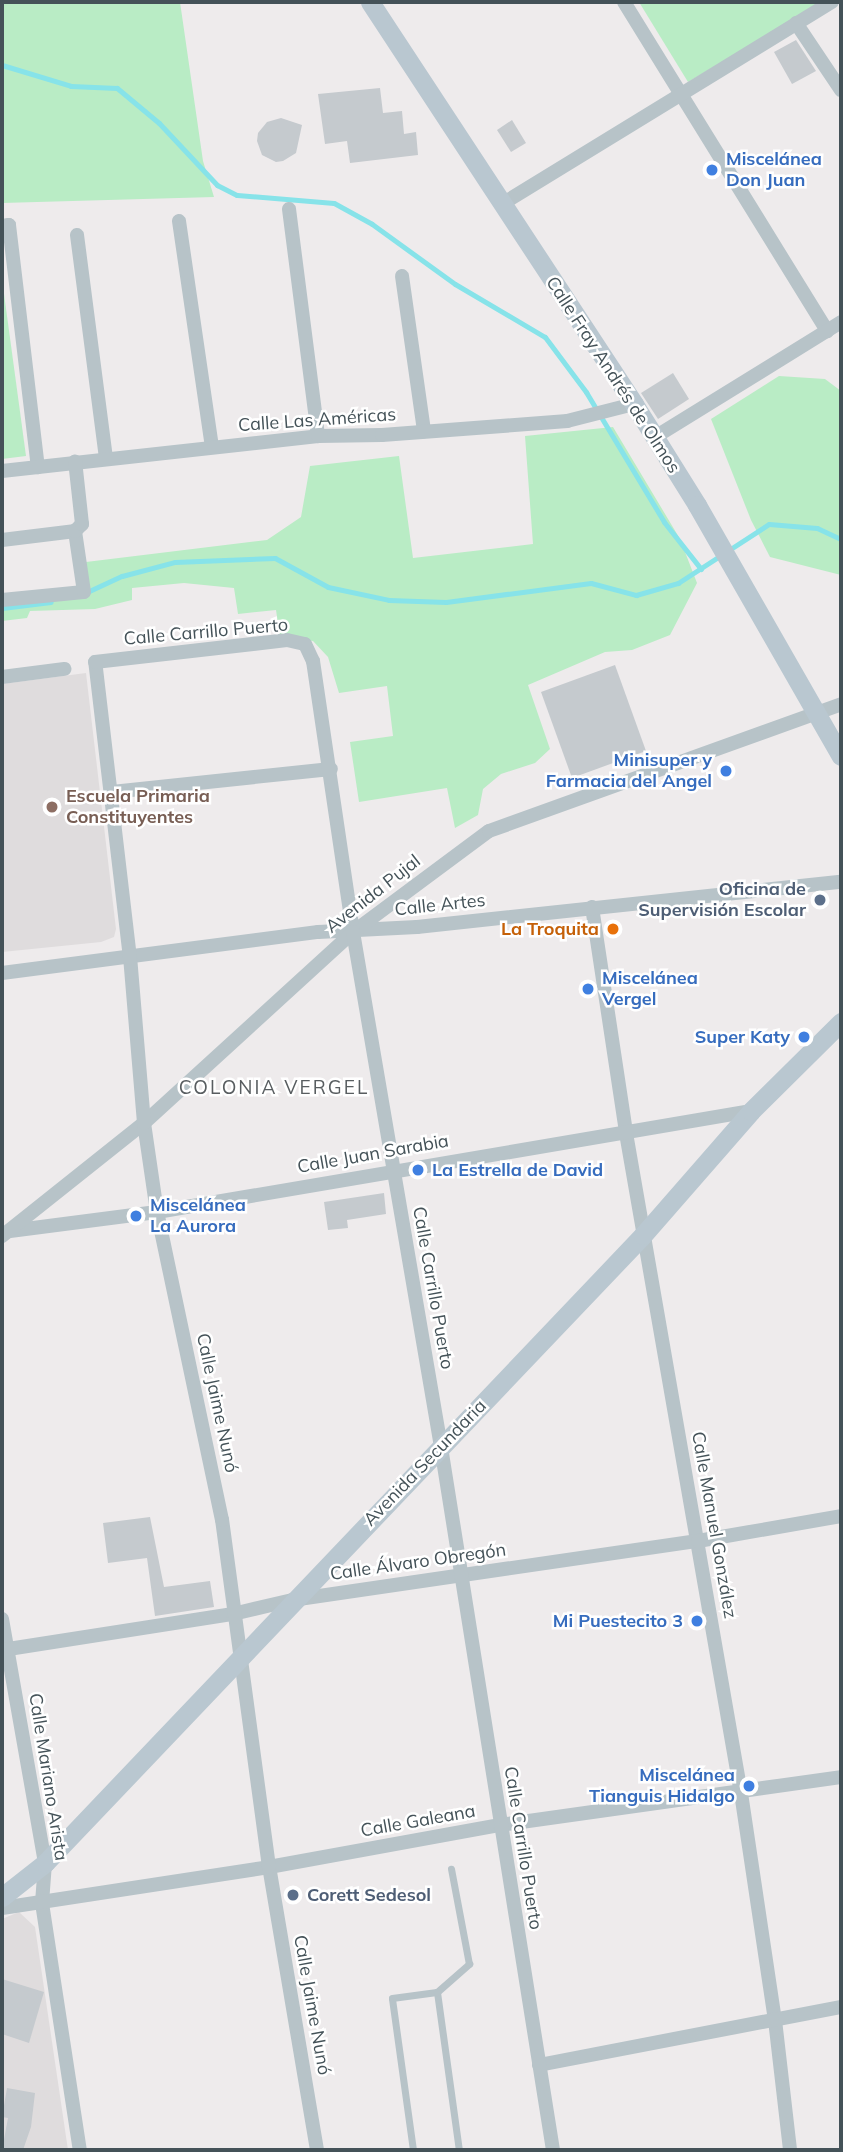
<!DOCTYPE html>
<html>
<head>
<meta charset="utf-8">
<style>
	body { margin:0 }
	#map { position:relative; width:843px; height:2152px; overflow:hidden; background:#eeebec; font-family:Mulish,sans-serif }
	div>[style] { position:absolute }
	.education>* { inset:0; background:#dfdcdd }
	.green>* { inset:0; background:#b9ecc5 }
	.stream>* { height:5px; margin:-2.5px; padding:0 2.5px; transform-origin:2.5px; border-radius:2.5px; background:#87e3e9 }
	.building>* { inset:0; background:#c5cace }
	.lane>* { height:7px; margin:-3.5px; padding:0 3.5px; transform-origin:3.5px; border-radius:3.5px; background:#b7c3c8 }
	.street>* { height:14px; margin:-7px; padding:0 7px; transform-origin:7px; border-radius:7px; background:#b7c3c8 }
	.secondary>* { height:19px; margin:-9.5px; padding:0 9.5px; transform-origin:9.5px; border-radius:9.5px; background:#b9c7d0 }
	.dots>* { width:19px; height:19px; translate:-50% -50%; box-sizing:border-box; border:4px solid #fff; border-radius:50% }
	span { translate:-50% -50%; white-space:nowrap; text-align:center; line-height:1.15; -webkit-text-stroke:5px #fff; paint-order:stroke }
	.shop-label { font-size:18px; color:#366cbe; font-weight:700 }
	.left { translate:0 -50%; text-align:left }
	.right { translate:-100% -50%; text-align:right }
	.street-label { font-size:18px; color:#445258 }
	.education-label { font-size:18px; color:#785e54; font-weight:700 }
	.service-label { font-size:18px; color:#4e5e75; font-weight:700 }
	.food-label { font-size:18px; color:#c56008; font-weight:700 }
	.neighbourhood-label { font-size:19px; color:#585d60; letter-spacing:2px }
	.frame { position:absolute; inset:0; border:4px solid #445258; pointer-events:none }
</style>
</head>
<body>
<div id="map">
	<div class="education">
		<div style="clip-path:polygon(86px 673px,116px 929px,114px 937px,101px 942px,2px 952px,2px 684px)"></div>
		<div style="clip-path:polygon(19px 1912px,35px 1927px,68px 2150px,2px 2150px,2px 1919px)"></div>
	</div>
	<div class="green">
		<div style="clip-path:polygon(2px 2px,180px 2px,203px 161px,214px 197px,2px 203px)"></div>
		<div style="clip-path:polygon(639px 2px,824px 2px,688px 82px)"></div>
		<div style="clip-path:polygon(2px 279px,26px 456px,2px 459px)"></div>
		<div style="clip-path:polygon(779px 376px,825px 379px,841px 391px,841px 575px,770px 557px,751px 520px,711px 419px)"></div>
		<div style="clip-path:polygon(613px 427px,680px 539px,697px 583px,670px 635px,632px 650px,605px 652px,528px 685px,550px 749px,535px 763px,501px 774px,483px 789px,478px 815px,455px 828px,447px 788px,359px 802px,350px 742px,393px 736px,387px 686px,339px 693px,328px 657px,313px 641px,280px 637px,276px 610px,238px 614px,234px 588px,184px 583px,132px 588px,132px 600px,95px 609px,30px 611px,27px 618px,2px 621px,2px 601px,78px 586px,86px 562px,267px 540px,301px 517px,310px 466px,399px 456px,413px 558px,533px 544px,525px 436px)"></div>
	</div>
	<div class="stream">
		<div style="left:2px;top:65px;width:72px;rotate:16.9deg"></div>
		<div style="left:71px;top:86px;width:46px;rotate:2.5deg"></div>
		<div style="left:117px;top:88px;width:55px;rotate:39.8deg"></div>
		<div style="left:159px;top:123px;width:85px;rotate:46.9deg"></div>
		<div style="left:217px;top:185px;width:22px;rotate:27deg"></div>
		<div style="left:237px;top:195px;width:97px;rotate:4.7deg"></div>
		<div style="left:334px;top:203px;width:43px;rotate:28.9deg"></div>
		<div style="left:372px;top:224px;width:102px;rotate:35.9deg"></div>
		<div style="left:455px;top:284px;width:104px;rotate:30.5deg"></div>
		<div style="left:545px;top:337px;width:69px;rotate:53.3deg"></div>
		<div style="left:586px;top:392px;width:152px;rotate:59deg"></div>
		<div style="left:664px;top:522px;width:60px;rotate:51.8deg"></div>
		<div style="left:87px;top:592px;width:38px;rotate:-25deg"></div>
		<div style="left:122px;top:576px;width:55px;rotate:-14.8deg"></div>
		<div style="left:175px;top:562px;width:100px;rotate:-2.3deg"></div>
		<div style="left:275px;top:558px;width:60px;rotate:28.7deg"></div>
		<div style="left:328px;top:587px;width:62px;rotate:12deg"></div>
		<div style="left:389px;top:600px;width:57px;rotate:2deg"></div>
		<div style="left:446px;top:602px;width:146px;rotate:-7.5deg"></div>
		<div style="left:591px;top:583px;width:47px;rotate:14.9deg"></div>
		<div style="left:636px;top:595px;width:44px;rotate:-15.9deg"></div>
		<div style="left:678px;top:583px;width:108px;rotate:-33deg"></div>
		<div style="left:769px;top:524px;width:48px;rotate:4.8deg"></div>
		<div style="left:817px;top:528px;width:26px;rotate:25deg"></div>
		<div style="left:2px;top:608px;width:49px;rotate:-7deg"></div>
	</div>
	<div class="building">
		<div style="clip-path:polygon(796px 40px,816px 71px,792px 84px,774px 52px)"></div>
		<div style="clip-path:polygon(380px 88px,383px 113px,402px 111px,404px 134px,416px 132px,418px 155px,350px 163px,347px 141px,325px 144px,318px 94px)"></div>
		<div style="clip-path:polygon(281px 118px,302px 125px,296px 153px,283px 161px,276px 162px,262px 155px,257px 141px,258px 133px,267px 122px)"></div>
		<div style="clip-path:polygon(512px 120px,526px 143px,511px 152px,497px 130px)"></div>
		<div style="clip-path:polygon(673px 373px,689px 399px,658px 419px,641px 393px)"></div>
		<div style="clip-path:polygon(615px 665px,646px 751px,572px 778px,541px 692px)"></div>
		<div style="clip-path:polygon(384px 1193px,386px 1214px,347px 1220px,348px 1228px,328px 1230px,324px 1202px)"></div>
		<div style="clip-path:polygon(150px 1517px,164px 1587px,210px 1581px,214px 1607px,155px 1616px,147px 1558px,108px 1563px,103px 1523px)"></div>
		<div style="clip-path:polygon(2px 1979px,44px 1992px,29px 2043px,2px 2034px)"></div>
		<div style="clip-path:polygon(7px 2088px,35px 2093px,31px 2127px,23px 2150px,2px 2150px,8px 2118px,2px 2117px)"></div>
	</div>
	<div class="lane">
		<div style="left:437px;top:1992px;width:160px;rotate:82.1deg"></div>
		<div style="left:413px;top:2150px;width:153px;rotate:-97.9deg"></div>
		<div style="left:392px;top:1998px;width:45px;rotate:-7.6deg"></div>
		<div style="left:437px;top:1992px;width:43px;rotate:-41.2deg"></div>
		<div style="left:469px;top:1964px;width:97px;rotate:-100.7deg"></div>
	</div>
	<div class="street">
		<div style="left:624px;top:2px;width:387px;rotate:58.3deg"></div>
		<div style="left:796px;top:23px;width:81px;rotate:56.1deg"></div>
		<div style="left:502px;top:204px;width:387px;rotate:-31.5deg"></div>
		<div style="left:289px;top:209px;width:229px;rotate:82.7deg"></div>
		<div style="left:179px;top:221px;width:227px;rotate:81.7deg"></div>
		<div style="left:2px;top:226px;width:7px;rotate:-8deg"></div>
		<div style="left:9px;top:225px;width:244px;rotate:83.2deg"></div>
		<div style="left:77px;top:235px;width:224px;rotate:82.6deg"></div>
		<div style="left:402px;top:276px;width:157px;rotate:81.9deg"></div>
		<div style="left:655px;top:437px;width:219px;rotate:-31.7deg"></div>
		<div style="left:2px;top:471px;width:318px;rotate:-6.3deg"></div>
		<div style="left:318px;top:436px;width:64px;rotate:-0.9deg"></div>
		<div style="left:382px;top:435px;width:186px;rotate:-4.3deg"></div>
		<div style="left:567px;top:421px;width:69px;rotate:-14.2deg"></div>
		<div style="left:2px;top:540px;width:74px;rotate:-7deg"></div>
		<div style="left:2px;top:600px;width:82px;rotate:-5.6deg"></div>
		<div style="left:84px;top:592px;width:62px;rotate:-98.4deg"></div>
		<div style="left:75px;top:531px;width:10px;rotate:-45deg"></div>
		<div style="left:82px;top:524px;width:63px;rotate:-96.3deg"></div>
		<div style="left:2px;top:677px;width:63px;rotate:-7.4deg"></div>
		<div style="left:112px;top:792px;width:220px;rotate:-6deg"></div>
		<div style="left:592px;top:907px;width:229px;rotate:81.4deg"></div>
		<div style="left:626px;top:1133px;width:670px;rotate:80.12deg"></div>
		<div style="left:741px;top:1793px;width:230px;rotate:81.5deg"></div>
		<div style="left:775px;top:2020px;width:131px;rotate:83.4deg"></div>
		<div style="left:2px;top:973px;width:319px;rotate:-7.4deg"></div>
		<div style="left:318px;top:932px;width:99px;rotate:-2.9deg"></div>
		<div style="left:417px;top:927px;width:426px;rotate:-6.1deg"></div>
		<div style="left:10px;top:1231px;width:148px;rotate:-7.4deg"></div>
		<div style="left:157px;top:1212px;width:603px;rotate:-9.65deg"></div>
		<div style="left:2px;top:1236px;width:181px;rotate:-38.5deg"></div>
		<div style="left:144px;top:1123px;width:283px;rotate:-42.4deg"></div>
		<div style="left:353px;top:932px;width:169px;rotate:-36.6deg"></div>
		<div style="left:489px;top:831px;width:374px;rotate:-19.8deg"></div>
		<div style="left:2px;top:1619px;width:248px;rotate:80deg"></div>
		<div style="left:45px;top:1863px;width:40px;rotate:94.3deg"></div>
		<div style="left:42px;top:1903px;width:250px;rotate:81.3deg"></div>
		<div style="left:2px;top:1650px;width:234px;rotate:-8.9deg"></div>
		<div style="left:233px;top:1614px;width:61px;rotate:-13.3deg"></div>
		<div style="left:292px;top:1600px;width:410px;rotate:-8.3deg"></div>
		<div style="left:698px;top:1541px;width:145px;rotate:-9.9deg"></div>
		<div style="left:2px;top:1908px;width:270px;rotate:-8.7deg"></div>
		<div style="left:269px;top:1867px;width:235px;rotate:-10.3deg"></div>
		<div style="left:500px;top:1825px;width:344px;rotate:-8deg"></div>
		<div style="left:539px;top:2065px;width:308px;rotate:-10.9deg"></div>
		<div style="left:317px;top:2150px;width:287px;rotate:-99.6deg"></div>
		<div style="left:269px;top:1867px;width:350px;rotate:-97.7deg"></div>
		<div style="left:222px;top:1520px;width:315px;rotate:-101.9deg"></div>
		<div style="left:157px;top:1212px;width:90px;rotate:-98.3deg"></div>
		<div style="left:144px;top:1123px;width:166px;rotate:-94.8deg"></div>
		<div style="left:130px;top:958px;width:298px;rotate:-96.7deg"></div>
		<div style="left:95px;top:662px;width:193px;rotate:-6.5deg"></div>
		<div style="left:287px;top:640px;width:18px;rotate:13deg"></div>
		<div style="left:305px;top:644px;width:19px;rotate:65deg"></div>
		<div style="left:313px;top:661px;width:274px;rotate:81.6deg"></div>
		<div style="left:353px;top:932px;width:522px;rotate:80.3deg"></div>
		<div style="left:441px;top:1447px;width:712px;rotate:80.95deg"></div>
	</div>
	<div class="secondary">
		<div style="left:370px;top:2px;width:481px;rotate:56.7deg"></div>
		<div style="left:634px;top:404px;width:119px;rotate:58deg"></div>
		<div style="left:697px;top:505px;width:289px;rotate:60.2deg"></div>
		<div style="left:2px;top:1897px;width:55px;rotate:-38.3deg"></div>
		<div style="left:45px;top:1863px;width:867px;rotate:-46.4deg"></div>
		<div style="left:643px;top:1235px;width:164px;rotate:-48.9deg"></div>
		<div style="left:751px;top:1111px;width:127px;rotate:-44.7deg"></div>
	</div>
	<div class="dots">
		<div style="left:712px;top:170px;background:#3f7fe0"></div>
		<div style="left:726px;top:771px;background:#3f7fe0"></div>
		<div style="left:52px;top:807px;background:#8d6e63"></div>
		<div style="left:820px;top:900px;background:#5c6f8a"></div>
		<div style="left:613px;top:929px;background:#e8710a"></div>
		<div style="left:588px;top:989px;background:#3f7fe0"></div>
		<div style="left:804px;top:1037px;background:#3f7fe0"></div>
		<div style="left:418px;top:1170px;background:#3f7fe0"></div>
		<div style="left:136px;top:1216px;background:#3f7fe0"></div>
		<div style="left:697px;top:1621px;background:#3f7fe0"></div>
		<div style="left:749px;top:1786px;background:#3f7fe0"></div>
		<div style="left:293px;top:1895px;background:#5c6f8a"></div>
	</div>
	<div class="shop-label">
		<span class="left" style="left:726px;top:170px">Miscelánea<br>Don Juan</span>
		<span class="right" style="left:712px;top:771px">Minisuper y<br>Farmacia del Angel</span>
		<span class="left" style="left:602px;top:989px">Miscelánea<br>Vergel</span>
		<span class="right" style="left:790px;top:1037px">Super Katy</span>
		<span class="left" style="left:432px;top:1170px">La Estrella de David</span>
		<span class="left" style="left:150px;top:1216px">Miscelánea<br>La Aurora</span>
		<span class="right" style="left:683px;top:1621px">Mi Puestecito 3</span>
		<span class="right" style="left:735px;top:1786px">Miscelánea<br>Tianguis Hidalgo</span>
	</div>
	<div class="street-label">
		<span style="left:613px;top:375px;rotate:57deg">Calle Fray Andrés de Olmos</span>
		<span style="left:317px;top:420px;rotate:-4deg">Calle Las Américas</span>
		<span style="left:206px;top:632px;rotate:-5deg">Calle Carrillo Puerto</span>
		<span style="left:373px;top:894px;rotate:-38deg">Avenida Pujal</span>
		<span style="left:440px;top:905px;rotate:-6deg">Calle Artes</span>
		<span style="left:373px;top:1154px;rotate:-10deg">Calle Juan Sarabia</span>
		<span style="left:433px;top:1288px;rotate:80deg">Calle Carrillo Puerto</span>
		<span style="left:217px;top:1403px;rotate:78deg">Calle Jaime Nunó</span>
		<span style="left:425px;top:1463px;rotate:-46deg">Avenida Secundaria</span>
		<span style="left:714px;top:1525px;rotate:80deg">Calle Manuel González</span>
		<span style="left:418px;top:1562px;rotate:-8deg">Calle Álvaro Obregón</span>
		<span style="left:48px;top:1777px;rotate:81deg">Calle Mariano Arista</span>
		<span style="left:418px;top:1821px;rotate:-10deg">Calle Galeana</span>
		<span style="left:523px;top:1848px;rotate:81deg">Calle Carrillo Puerto</span>
		<span style="left:312px;top:2005px;rotate:80deg">Calle Jaime Nunó</span>
	</div>
	<div class="education-label">
		<span class="left" style="left:66px;top:807px">Escuela Primaria<br>Constituyentes</span>
	</div>
	<div class="service-label">
		<span class="right" style="left:806px;top:900px">Oficina de<br>Supervisión Escolar</span>
		<span class="left" style="left:307px;top:1895px">Corett Sedesol</span>
	</div>
	<div class="food-label">
		<span class="right" style="left:599px;top:929px">La Troquita</span>
	</div>
	<div class="neighbourhood-label">
		<span style="left:274px;top:1088px">COLONIA VERGEL</span>
	</div>
	<div class="frame"></div>
</div>
</body>
</html>
